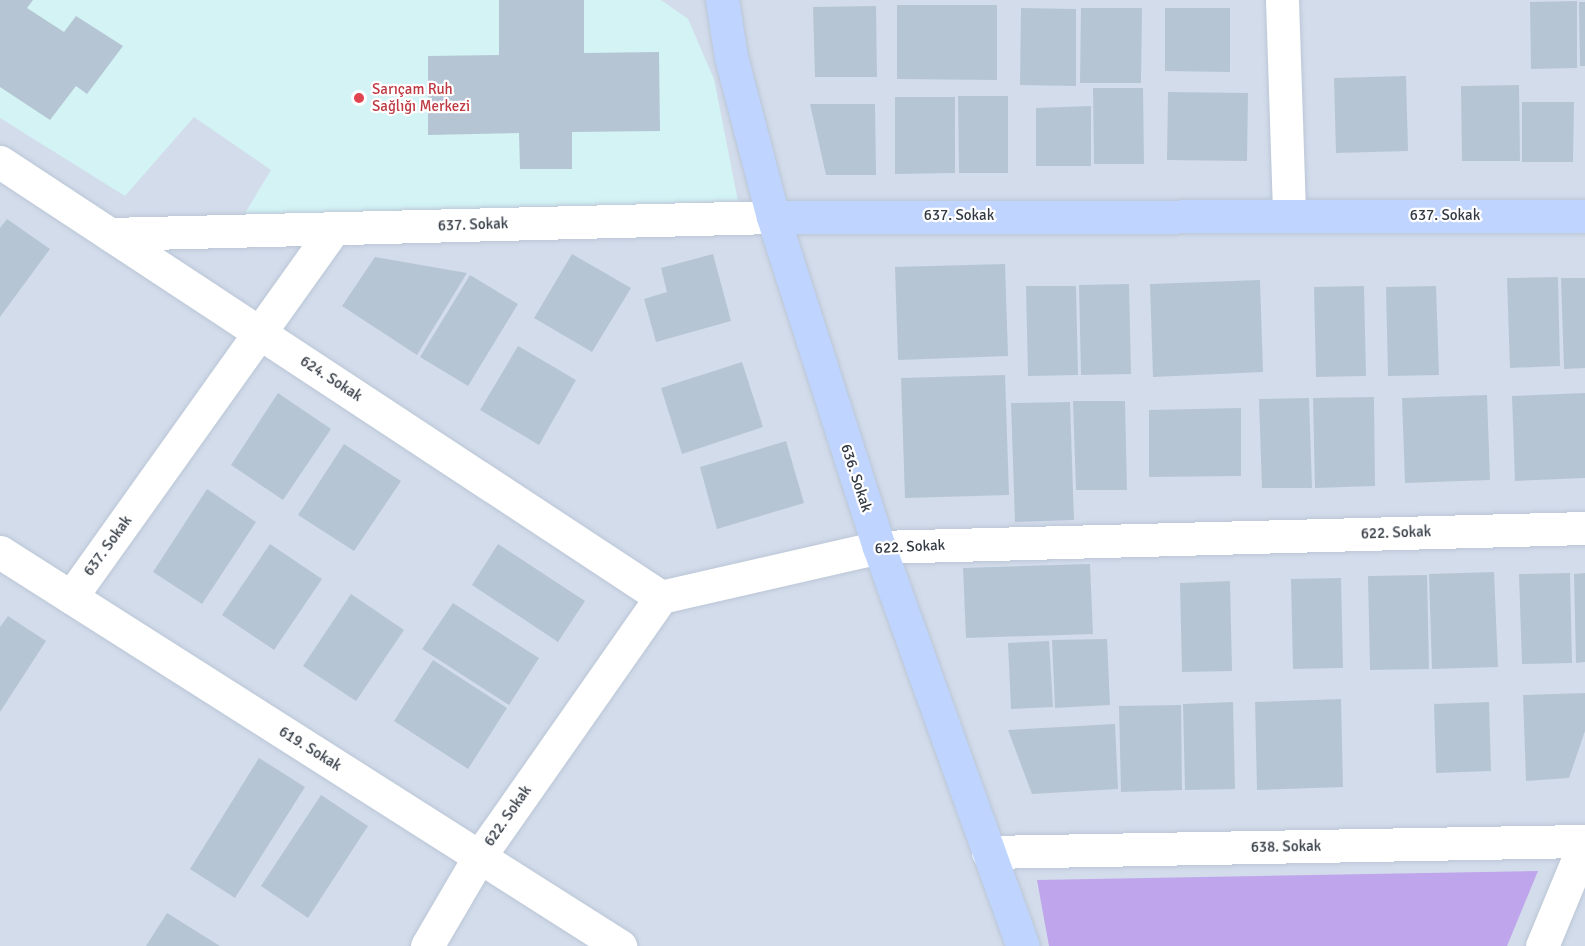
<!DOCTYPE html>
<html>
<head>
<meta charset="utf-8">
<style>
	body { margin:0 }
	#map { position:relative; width:1585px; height:946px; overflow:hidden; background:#e1e8f2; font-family:Signika,sans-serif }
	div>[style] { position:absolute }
	.residential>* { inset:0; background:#d3dceb }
	.medical>* { inset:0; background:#d3f3f5 }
	.green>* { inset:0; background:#bfa5eb }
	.building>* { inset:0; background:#b6c5d4 }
	.roads { filter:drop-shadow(0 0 2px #bac6d6) drop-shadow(0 0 2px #bac6d6) }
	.street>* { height:33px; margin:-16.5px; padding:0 16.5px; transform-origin:16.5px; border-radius:16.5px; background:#fff }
	.secondary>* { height:33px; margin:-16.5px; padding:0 16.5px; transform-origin:16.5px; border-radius:16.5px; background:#bfd4ff }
	.dots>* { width:16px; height:16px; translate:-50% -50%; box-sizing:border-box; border:3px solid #fff; border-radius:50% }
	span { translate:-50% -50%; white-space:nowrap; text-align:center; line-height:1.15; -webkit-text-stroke:4.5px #fff; paint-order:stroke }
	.health-label { font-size:15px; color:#be3a42 }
	.left { translate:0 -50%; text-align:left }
	.street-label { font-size:15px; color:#323a44 }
</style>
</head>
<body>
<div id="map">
	<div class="residential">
		<div style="clip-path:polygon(0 0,1585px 0,1585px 946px,0 946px)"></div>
	</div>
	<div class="medical">
		<div style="clip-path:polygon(0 0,661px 0,688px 19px,714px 79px,738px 201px,241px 220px,271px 170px,194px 117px,125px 196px,0 118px)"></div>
	</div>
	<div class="green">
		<div style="clip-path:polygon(1538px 871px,1507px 946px,1049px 946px,1037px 880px)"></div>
	</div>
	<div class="building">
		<div style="clip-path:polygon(0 0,33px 0,27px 8px,64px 32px,76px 16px,123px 46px,87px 94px,76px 86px,50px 120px,0 87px)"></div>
		<div style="clip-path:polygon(499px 0,584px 0,584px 53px,659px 52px,660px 131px,572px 132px,572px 169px,520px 169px,519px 133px,428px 135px,428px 56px,499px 55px)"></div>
		<div style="clip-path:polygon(1577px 1px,1577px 68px,1531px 69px,1530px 2px)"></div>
		<div style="clip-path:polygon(1579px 2px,1585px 2px,1585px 66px,1580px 66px)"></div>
		<div style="clip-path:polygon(897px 5px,997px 5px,997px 80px,897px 79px)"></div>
		<div style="clip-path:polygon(876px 6px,877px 77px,815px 77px,813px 7px)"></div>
		<div style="clip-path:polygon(1021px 8px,1076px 9px,1076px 86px,1020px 85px)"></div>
		<div style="clip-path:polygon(1081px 8px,1142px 8px,1141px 83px,1080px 83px)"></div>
		<div style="clip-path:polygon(1165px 8px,1230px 8px,1230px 72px,1165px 71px)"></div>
		<div style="clip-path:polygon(1406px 76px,1408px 151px,1336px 153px,1334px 78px)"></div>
		<div style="clip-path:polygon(1519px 85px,1520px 161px,1462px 161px,1461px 86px)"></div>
		<div style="clip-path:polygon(1093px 88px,1143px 88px,1144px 164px,1094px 164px)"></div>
		<div style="clip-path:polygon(1168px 92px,1248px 93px,1247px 161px,1167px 160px)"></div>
		<div style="clip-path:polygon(958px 96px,1008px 96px,1008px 173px,959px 173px)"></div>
		<div style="clip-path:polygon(895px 97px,955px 97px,955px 173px,895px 174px)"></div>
		<div style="clip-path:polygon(1522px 102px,1574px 102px,1573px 162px,1522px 162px)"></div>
		<div style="clip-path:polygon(810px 104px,875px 104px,876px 175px,826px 175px)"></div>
		<div style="clip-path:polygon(1091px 106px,1091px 166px,1036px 166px,1036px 108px)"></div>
		<div style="clip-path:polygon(7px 219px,50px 249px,0 317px,0 228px)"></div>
		<div style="clip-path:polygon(572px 254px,631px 288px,592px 352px,534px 318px)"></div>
		<div style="clip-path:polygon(713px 254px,731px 321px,656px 342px,644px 299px,667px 292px,661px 268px)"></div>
		<div style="clip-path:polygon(375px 257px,467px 273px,417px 355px,342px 306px)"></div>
		<div style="clip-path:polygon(1005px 264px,1008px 356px,898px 360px,895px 267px)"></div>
		<div style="clip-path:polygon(470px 275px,518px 304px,468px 386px,420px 357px)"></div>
		<div style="clip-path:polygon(1558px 277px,1560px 366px,1510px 368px,1507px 278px)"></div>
		<div style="clip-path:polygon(1561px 278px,1585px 278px,1585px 368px,1564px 369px)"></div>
		<div style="clip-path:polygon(1260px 280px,1263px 372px,1153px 377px,1150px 284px)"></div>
		<div style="clip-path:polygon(1129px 284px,1131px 374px,1081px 375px,1079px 285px)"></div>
		<div style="clip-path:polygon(1026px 286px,1076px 286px,1078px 375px,1028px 376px)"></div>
		<div style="clip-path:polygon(1364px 286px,1366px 376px,1316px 377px,1314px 287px)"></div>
		<div style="clip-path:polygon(1436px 286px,1439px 375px,1388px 376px,1386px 287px)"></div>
		<div style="clip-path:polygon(518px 346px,576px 380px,539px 445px,480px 410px)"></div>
		<div style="clip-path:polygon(742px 362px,763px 427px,682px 454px,661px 388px)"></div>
		<div style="clip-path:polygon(1005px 375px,1009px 495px,905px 498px,901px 378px)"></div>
		<div style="clip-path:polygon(278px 393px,331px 429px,283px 500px,231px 465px)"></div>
		<div style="clip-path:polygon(1585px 393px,1585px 478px,1515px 481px,1512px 396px)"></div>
		<div style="clip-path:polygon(1487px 395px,1490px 480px,1405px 483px,1402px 398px)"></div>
		<div style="clip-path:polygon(1374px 397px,1375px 486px,1315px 488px,1313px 398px)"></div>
		<div style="clip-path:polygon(1309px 398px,1312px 488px,1262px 488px,1259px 399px)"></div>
		<div style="clip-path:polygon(1073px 401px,1125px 401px,1127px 490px,1076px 490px)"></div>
		<div style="clip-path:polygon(1070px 402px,1074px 520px,1015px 522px,1011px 403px)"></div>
		<div style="clip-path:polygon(1241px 408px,1241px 476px,1149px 477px,1149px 410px)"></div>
		<div style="clip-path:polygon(786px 441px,804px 503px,717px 529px,700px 467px)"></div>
		<div style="clip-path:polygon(344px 444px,401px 481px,354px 551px,298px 515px)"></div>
		<div style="clip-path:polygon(207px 489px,256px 522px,202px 604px,153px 572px)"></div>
		<div style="clip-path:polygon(270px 544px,322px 579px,274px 650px,222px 615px)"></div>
		<div style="clip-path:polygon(498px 544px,585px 601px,558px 642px,472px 585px)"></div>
		<div style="clip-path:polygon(1090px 564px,1093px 634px,966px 638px,963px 568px)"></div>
		<div style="clip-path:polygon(1494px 572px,1498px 667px,1432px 669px,1429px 574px)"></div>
		<div style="clip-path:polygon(1570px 573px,1572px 663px,1522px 664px,1519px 574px)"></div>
		<div style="clip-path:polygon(1585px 573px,1585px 662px,1576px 663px,1574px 574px)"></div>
		<div style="clip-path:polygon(1427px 575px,1429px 669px,1370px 670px,1368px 576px)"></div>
		<div style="clip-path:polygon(1341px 578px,1343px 668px,1293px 669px,1291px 579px)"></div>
		<div style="clip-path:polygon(1230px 581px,1232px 671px,1182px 672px,1180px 583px)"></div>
		<div style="clip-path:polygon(351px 594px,404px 630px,356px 701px,303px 666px)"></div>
		<div style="clip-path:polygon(453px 603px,539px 658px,509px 705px,422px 649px)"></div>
		<div style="clip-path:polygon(8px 616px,46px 641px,0 712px,0 627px)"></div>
		<div style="clip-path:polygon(1107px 639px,1110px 705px,1055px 708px,1052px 640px)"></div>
		<div style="clip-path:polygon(1049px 641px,1053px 707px,1011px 709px,1008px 643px)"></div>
		<div style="clip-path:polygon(433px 660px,507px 708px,468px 769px,394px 721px)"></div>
		<div style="clip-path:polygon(1585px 693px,1585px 731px,1569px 778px,1526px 781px,1523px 695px)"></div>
		<div style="clip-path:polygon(1341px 699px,1343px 787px,1257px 790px,1255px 702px)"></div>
		<div style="clip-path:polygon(1233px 702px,1235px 789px,1185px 790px,1183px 704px)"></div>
		<div style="clip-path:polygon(1489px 702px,1491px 771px,1436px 773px,1434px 704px)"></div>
		<div style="clip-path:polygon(1181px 705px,1182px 790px,1121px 792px,1119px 706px)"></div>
		<div style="clip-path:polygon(1115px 724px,1118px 789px,1032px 794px,1008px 730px)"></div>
		<div style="clip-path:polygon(259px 758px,305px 787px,235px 898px,190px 869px)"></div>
		<div style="clip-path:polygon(321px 795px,368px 826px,308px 918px,261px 886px)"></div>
		<div style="clip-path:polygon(167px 913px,220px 946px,146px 946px)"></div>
	</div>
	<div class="roads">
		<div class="street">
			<div style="left:1282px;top:0;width:215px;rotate:88.1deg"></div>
			<div style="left:0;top:162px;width:791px;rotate:33.35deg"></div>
			<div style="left:110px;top:234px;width:663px;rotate:-1.47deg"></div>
			<div style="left:0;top:552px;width:735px;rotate:32.44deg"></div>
			<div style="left:71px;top:597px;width:451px;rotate:-54.5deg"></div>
			<div style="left:988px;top:852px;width:597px;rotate:-1.06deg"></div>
			<div style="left:427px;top:946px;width:103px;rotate:-59.7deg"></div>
			<div style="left:479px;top:857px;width:317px;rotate:-55deg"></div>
			<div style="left:661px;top:597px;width:224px;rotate:-12.9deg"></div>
			<div style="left:879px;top:547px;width:706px;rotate:-1.54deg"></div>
			<div style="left:1542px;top:946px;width:113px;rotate:-67.5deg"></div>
		</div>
		<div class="secondary">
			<div style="left:722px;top:0;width:58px;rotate:81deg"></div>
			<div style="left:731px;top:57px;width:165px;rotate:75.3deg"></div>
			<div style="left:773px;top:217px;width:347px;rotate:72.2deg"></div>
			<div style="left:879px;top:547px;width:424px;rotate:70.2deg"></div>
			<div style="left:773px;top:217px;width:812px;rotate:-0.07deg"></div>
		</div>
	</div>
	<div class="dots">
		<div style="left:359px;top:98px;background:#e0444e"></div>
	</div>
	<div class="health-label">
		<span class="left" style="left:372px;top:98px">Sarıçam Ruh<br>Sağlığı Merkezi</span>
	</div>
	<div class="street-label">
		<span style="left:959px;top:216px">637. Sokak</span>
		<span style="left:1445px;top:216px">637. Sokak</span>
		<span style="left:473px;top:225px;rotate:-2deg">637. Sokak</span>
		<span style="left:331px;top:379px;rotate:33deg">624. Sokak</span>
		<span style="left:856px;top:478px;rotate:72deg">636. Sokak</span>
		<span style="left:1396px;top:533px;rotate:-2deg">622. Sokak</span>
		<span style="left:108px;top:546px;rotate:-54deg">637. Sokak</span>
		<span style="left:910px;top:547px;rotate:-3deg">622. Sokak</span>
		<span style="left:310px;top:749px;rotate:32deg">619. Sokak</span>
		<span style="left:508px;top:816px;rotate:-55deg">622. Sokak</span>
		<span style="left:1286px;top:847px;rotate:-1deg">638. Sokak</span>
	</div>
</div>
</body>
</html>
